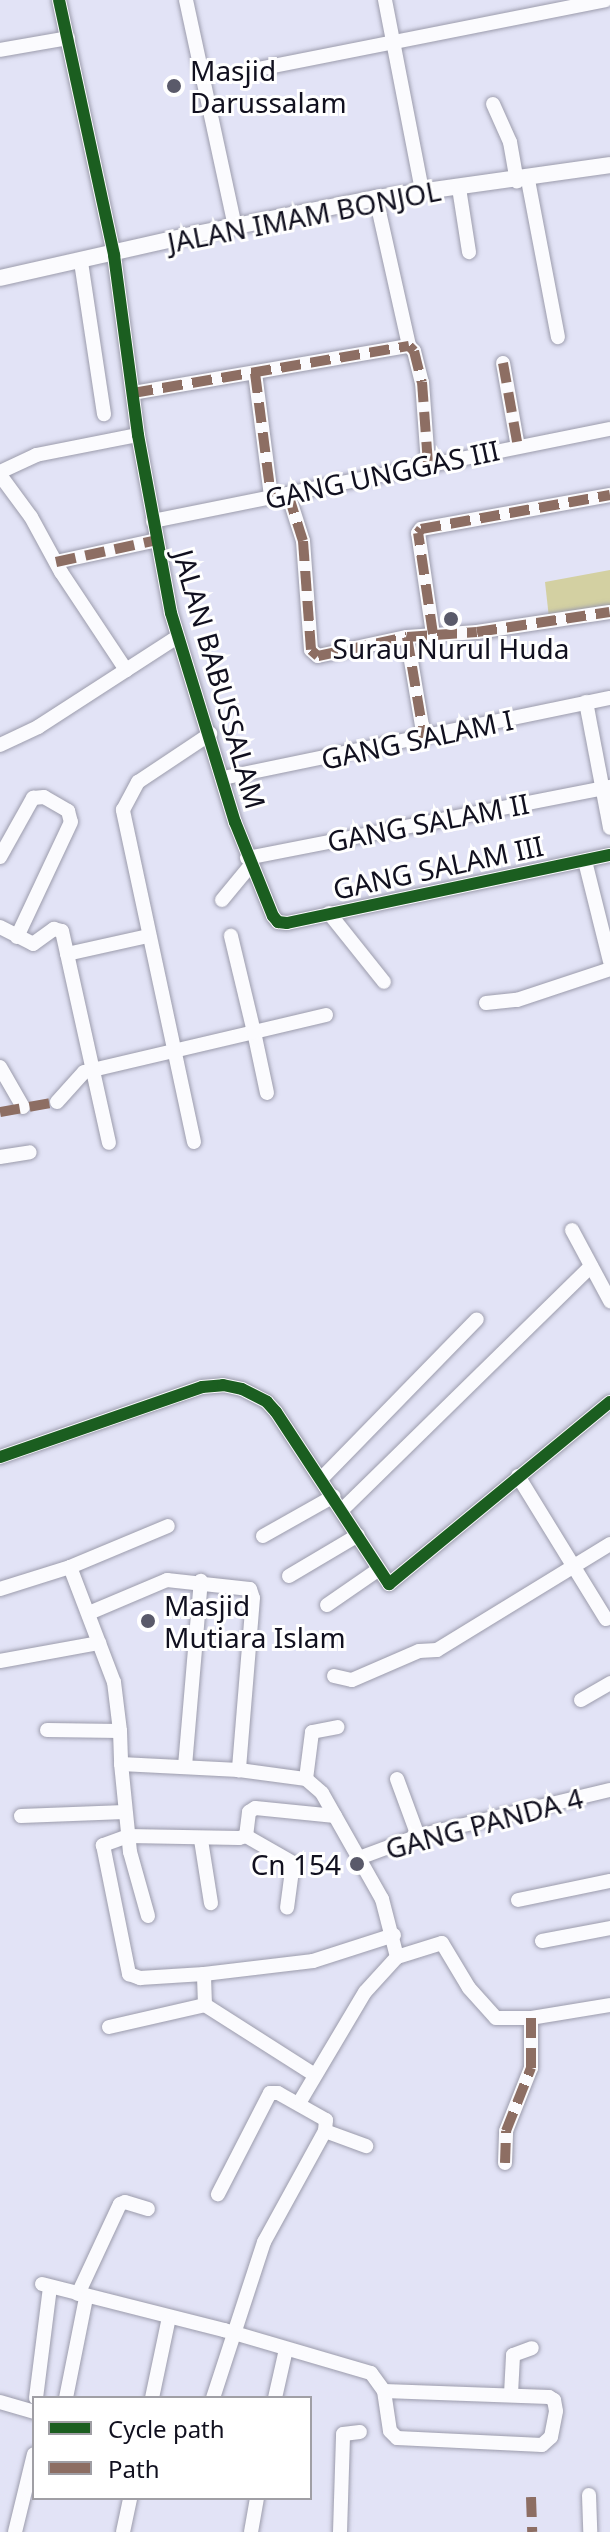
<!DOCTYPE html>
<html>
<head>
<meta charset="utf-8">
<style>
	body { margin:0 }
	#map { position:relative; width:610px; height:2532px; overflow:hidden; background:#e2e3f6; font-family:"Noto Sans",sans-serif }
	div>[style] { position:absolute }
	.green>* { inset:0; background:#d3d0a2 }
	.roads { filter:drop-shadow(0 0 2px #9c9cac) drop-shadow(0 0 2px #9c9cac) }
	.minor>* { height:14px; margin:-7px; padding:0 7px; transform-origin:7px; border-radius:7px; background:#fbfbfe }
	.major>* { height:16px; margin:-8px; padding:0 8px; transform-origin:8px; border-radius:8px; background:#fbfbfe }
	.quiet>* { height:10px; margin-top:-5px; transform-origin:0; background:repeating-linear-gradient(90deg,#8d6e63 0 20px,transparent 0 30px) }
	.cycleway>* { height:12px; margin:-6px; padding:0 6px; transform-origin:6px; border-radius:6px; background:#1b5e20 }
	.dots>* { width:22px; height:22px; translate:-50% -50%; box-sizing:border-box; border:4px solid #fff; border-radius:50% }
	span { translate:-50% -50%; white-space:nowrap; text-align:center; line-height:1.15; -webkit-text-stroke:6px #fff; paint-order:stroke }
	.poi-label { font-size:28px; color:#11101f }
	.left { translate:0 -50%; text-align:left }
	.right { translate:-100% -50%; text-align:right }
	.street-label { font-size:28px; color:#11101f }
	.legend { position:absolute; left:32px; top:2396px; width:280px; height:104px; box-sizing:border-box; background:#fff; border:2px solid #a09fa5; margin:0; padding:10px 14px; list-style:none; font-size:24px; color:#11101f }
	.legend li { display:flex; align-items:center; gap:16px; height:40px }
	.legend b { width:40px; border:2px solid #a09fa5 }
</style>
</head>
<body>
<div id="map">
	<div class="green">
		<div style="clip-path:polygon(610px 570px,610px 607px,549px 618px,545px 582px)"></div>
	</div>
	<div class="roads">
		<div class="minor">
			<div style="left:59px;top:0;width:261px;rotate:77.8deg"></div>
			<div style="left:114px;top:255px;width:182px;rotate:82.4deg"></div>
			<div style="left:138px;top:435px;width:181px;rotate:79.5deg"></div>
			<div style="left:171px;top:613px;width:219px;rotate:73deg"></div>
			<div style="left:235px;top:822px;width:101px;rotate:68deg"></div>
			<div style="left:273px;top:916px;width:8px;rotate:50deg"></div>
			<div style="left:278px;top:922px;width:9px;rotate:6deg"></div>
			<div style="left:287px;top:923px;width:330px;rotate:-11.9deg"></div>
			<div style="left:186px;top:0;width:231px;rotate:77.8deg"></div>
			<div style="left:385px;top:0;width:195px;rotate:79deg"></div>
			<div style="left:0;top:50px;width:69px;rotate:-10deg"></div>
			<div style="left:258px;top:69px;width:354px;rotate:-11.2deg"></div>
			<div style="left:493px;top:104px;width:42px;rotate:65.9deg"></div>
			<div style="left:510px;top:142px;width:40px;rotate:80deg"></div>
			<div style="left:528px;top:180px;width:160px;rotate:79.2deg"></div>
			<div style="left:459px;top:188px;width:65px;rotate:81.1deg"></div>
			<div style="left:376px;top:198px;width:152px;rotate:77.4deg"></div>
			<div style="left:409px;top:346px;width:7px;rotate:45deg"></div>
			<div style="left:414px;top:351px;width:32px;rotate:76deg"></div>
			<div style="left:422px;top:382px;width:81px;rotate:85.8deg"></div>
			<div style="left:81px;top:262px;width:154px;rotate:81.4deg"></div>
			<div style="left:503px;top:363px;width:85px;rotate:79.9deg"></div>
			<div style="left:255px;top:373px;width:125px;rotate:82.6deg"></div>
			<div style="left:133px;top:393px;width:280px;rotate:-9.7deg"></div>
			<div style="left:0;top:472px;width:40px;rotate:-25deg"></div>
			<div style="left:36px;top:455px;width:104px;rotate:-11.1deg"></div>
			<div style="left:0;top:475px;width:52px;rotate:53.6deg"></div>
			<div style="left:31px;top:517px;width:63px;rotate:61.4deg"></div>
			<div style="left:61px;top:572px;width:118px;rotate:56.4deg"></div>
			<div style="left:288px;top:494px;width:49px;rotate:72.3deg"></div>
			<div style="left:303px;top:541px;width:109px;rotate:85.8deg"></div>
			<div style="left:311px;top:650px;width:9px;rotate:41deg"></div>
			<div style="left:318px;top:656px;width:91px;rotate:-12.1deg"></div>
			<div style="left:407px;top:637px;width:70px;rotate:-4.1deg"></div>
			<div style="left:477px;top:632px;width:134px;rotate:-8.6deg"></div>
			<div style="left:153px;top:521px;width:466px;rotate:-11.4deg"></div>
			<div style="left:56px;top:562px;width:103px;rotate:-12.3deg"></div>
			<div style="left:433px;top:634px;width:102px;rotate:-98.4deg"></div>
			<div style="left:418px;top:533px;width:5px;rotate:-53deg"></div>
			<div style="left:421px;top:529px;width:192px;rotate:-10.2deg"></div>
			<div style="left:407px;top:637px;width:102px;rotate:80.4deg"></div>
			<div style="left:586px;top:702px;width:128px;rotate:79.2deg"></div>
			<div style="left:0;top:745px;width:42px;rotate:-25.3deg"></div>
			<div style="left:38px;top:727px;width:166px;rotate:-32.9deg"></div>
			<div style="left:223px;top:778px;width:395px;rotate:-11.7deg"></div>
			<div style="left:0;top:857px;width:68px;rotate:-60.8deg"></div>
			<div style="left:33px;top:798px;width:11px;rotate:-5deg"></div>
			<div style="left:44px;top:797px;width:28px;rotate:30deg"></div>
			<div style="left:68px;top:811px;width:11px;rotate:75deg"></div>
			<div style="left:71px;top:822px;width:127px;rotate:115.2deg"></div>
			<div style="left:247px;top:858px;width:370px;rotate:-11.1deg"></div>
			<div style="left:585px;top:861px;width:103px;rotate:76deg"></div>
			<div style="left:222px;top:900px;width:44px;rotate:-50.5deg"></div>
			<div style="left:329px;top:913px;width:88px;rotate:51.4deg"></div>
			<div style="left:0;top:927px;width:37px;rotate:27deg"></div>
			<div style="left:33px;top:944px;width:26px;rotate:-36deg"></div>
			<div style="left:54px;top:929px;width:8px;rotate:14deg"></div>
			<div style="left:62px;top:931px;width:217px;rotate:77.5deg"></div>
			<div style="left:67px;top:954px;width:83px;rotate:-12.5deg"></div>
			<div style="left:486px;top:1003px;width:31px;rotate:-6deg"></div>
			<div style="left:517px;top:1000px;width:98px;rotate:-18.4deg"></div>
			<div style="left:0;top:1067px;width:46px;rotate:60.1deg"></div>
			<div style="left:267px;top:1093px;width:62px;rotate:-102deg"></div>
			<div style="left:254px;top:1032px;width:74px;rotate:-13.3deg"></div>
			<div style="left:57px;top:1102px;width:40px;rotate:-48deg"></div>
			<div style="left:84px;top:1072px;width:175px;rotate:-13.2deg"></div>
			<div style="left:254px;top:1032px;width:99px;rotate:-103.5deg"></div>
			<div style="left:194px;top:1142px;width:340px;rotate:-102.1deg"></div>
			<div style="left:123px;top:810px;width:32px;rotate:-62deg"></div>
			<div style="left:138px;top:782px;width:87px;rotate:-33.7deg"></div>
			<div style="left:0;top:1157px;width:30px;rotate:-9deg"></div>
			<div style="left:572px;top:1230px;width:81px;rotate:61.8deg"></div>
			<div style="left:0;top:1457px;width:214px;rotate:-19.1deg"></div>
			<div style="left:202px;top:1387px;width:21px;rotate:-5deg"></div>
			<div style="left:223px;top:1385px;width:19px;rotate:12deg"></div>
			<div style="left:242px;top:1389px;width:28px;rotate:27deg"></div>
			<div style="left:267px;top:1402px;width:13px;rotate:48deg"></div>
			<div style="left:276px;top:1412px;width:206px;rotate:56.7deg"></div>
			<div style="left:389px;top:1584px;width:286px;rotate:-39.5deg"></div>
			<div style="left:518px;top:1476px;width:168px;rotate:58.4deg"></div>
			<div style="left:321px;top:1479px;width:223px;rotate:-45.7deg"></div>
			<div style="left:343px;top:1509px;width:347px;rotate:-44.4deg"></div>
			<div style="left:263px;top:1536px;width:81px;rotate:-29.4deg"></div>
			<div style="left:70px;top:1567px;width:123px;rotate:69.1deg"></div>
			<div style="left:114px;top:1682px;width:49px;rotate:83deg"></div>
			<div style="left:289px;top:1576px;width:80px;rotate:-30.7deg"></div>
			<div style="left:0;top:1589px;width:73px;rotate:-17.4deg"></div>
			<div style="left:70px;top:1567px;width:106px;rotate:-22.7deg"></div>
			<div style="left:327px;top:1605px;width:63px;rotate:-34.7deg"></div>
			<div style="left:89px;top:1613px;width:85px;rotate:-22.9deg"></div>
			<div style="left:167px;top:1580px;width:83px;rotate:6.2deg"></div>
			<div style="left:250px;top:1589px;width:9px;rotate:72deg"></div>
			<div style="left:253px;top:1598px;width:173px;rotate:94.7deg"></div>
			<div style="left:0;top:1661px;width:101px;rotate:-10.3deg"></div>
			<div style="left:334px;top:1676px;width:18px;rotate:13deg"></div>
			<div style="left:352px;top:1680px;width:73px;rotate:-23.4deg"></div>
			<div style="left:419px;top:1651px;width:18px;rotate:-3deg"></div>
			<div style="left:437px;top:1650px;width:203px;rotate:-31.5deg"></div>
			<div style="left:581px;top:1700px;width:34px;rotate:-30deg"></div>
			<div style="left:47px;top:1730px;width:73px;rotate:0.8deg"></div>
			<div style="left:120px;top:1731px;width:33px;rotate:88deg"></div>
			<div style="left:185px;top:1766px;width:186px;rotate:-85.1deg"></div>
			<div style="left:306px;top:1779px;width:47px;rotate:-82.7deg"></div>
			<div style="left:312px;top:1732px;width:26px;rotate:-11deg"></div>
			<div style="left:397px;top:1779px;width:61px;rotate:69.8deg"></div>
			<div style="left:21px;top:1816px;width:104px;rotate:-2.2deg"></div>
			<div style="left:335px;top:1816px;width:80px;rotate:-174.3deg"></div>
			<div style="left:255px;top:1808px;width:7px;rotate:146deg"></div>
			<div style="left:249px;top:1812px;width:24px;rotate:97deg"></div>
			<div style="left:246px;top:1836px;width:7px;rotate:164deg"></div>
			<div style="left:239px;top:1838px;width:111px;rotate:-179deg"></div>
			<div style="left:128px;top:1836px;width:27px;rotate:160deg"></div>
			<div style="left:103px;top:1845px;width:132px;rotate:78.6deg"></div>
			<div style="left:129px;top:1974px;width:12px;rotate:20deg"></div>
			<div style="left:140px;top:1978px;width:64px;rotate:-3.6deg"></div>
			<div style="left:204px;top:1974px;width:110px;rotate:-6.8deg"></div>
			<div style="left:313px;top:1961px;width:85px;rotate:-17.8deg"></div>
			<div style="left:246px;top:1836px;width:54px;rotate:29.9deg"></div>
			<div style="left:293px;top:1863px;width:45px;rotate:97.6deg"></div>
			<div style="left:201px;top:1840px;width:64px;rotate:81deg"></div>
			<div style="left:359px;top:1858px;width:63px;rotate:-20.4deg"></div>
			<div style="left:418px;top:1836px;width:197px;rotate:-13.5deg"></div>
			<div style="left:518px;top:1900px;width:94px;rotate:-11.7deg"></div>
			<div style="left:148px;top:1916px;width:66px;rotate:-105.7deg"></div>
			<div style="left:130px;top:1852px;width:88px;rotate:-95.8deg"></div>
			<div style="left:121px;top:1764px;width:118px;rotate:2.9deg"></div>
			<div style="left:239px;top:1770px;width:68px;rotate:7.7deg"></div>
			<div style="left:306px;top:1779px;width:21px;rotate:41deg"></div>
			<div style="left:322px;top:1793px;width:122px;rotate:60.5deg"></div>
			<div style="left:382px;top:1899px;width:60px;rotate:75.5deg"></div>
			<div style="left:397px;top:1957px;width:47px;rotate:132.4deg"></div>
			<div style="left:365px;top:1992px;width:129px;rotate:120.7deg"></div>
			<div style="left:542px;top:1941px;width:69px;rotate:-10.8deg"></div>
			<div style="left:397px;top:1957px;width:47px;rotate:-17.3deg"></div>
			<div style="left:442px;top:1943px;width:52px;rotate:59deg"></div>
			<div style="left:469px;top:1988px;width:40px;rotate:48deg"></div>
			<div style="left:496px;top:2018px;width:35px"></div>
			<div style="left:531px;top:2018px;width:80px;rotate:-9.3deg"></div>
			<div style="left:205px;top:2005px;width:130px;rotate:32.5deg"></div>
			<div style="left:109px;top:2027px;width:98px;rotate:-12.9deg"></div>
			<div style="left:205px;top:2005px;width:31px;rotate:-92deg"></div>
			<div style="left:325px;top:2131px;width:44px;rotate:20.1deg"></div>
			<div style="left:505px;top:2163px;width:32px;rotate:-88deg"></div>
			<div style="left:506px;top:2131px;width:68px;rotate:-68.4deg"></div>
			<div style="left:531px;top:2068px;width:50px;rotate:-90deg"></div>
			<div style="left:42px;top:2284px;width:188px;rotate:14.2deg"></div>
			<div style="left:224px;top:2330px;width:153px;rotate:16.3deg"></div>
			<div style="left:371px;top:2373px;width:22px;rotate:54deg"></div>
			<div style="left:384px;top:2391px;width:40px;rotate:81.5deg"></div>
			<div style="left:390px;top:2431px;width:10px;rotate:45deg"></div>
			<div style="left:397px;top:2438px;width:145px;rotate:2.8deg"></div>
			<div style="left:542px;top:2445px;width:12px;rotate:-42deg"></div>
			<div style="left:551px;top:2437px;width:26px;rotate:-79deg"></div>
			<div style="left:556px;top:2411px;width:11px;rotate:-100deg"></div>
			<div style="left:554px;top:2400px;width:6px;rotate:-149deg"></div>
			<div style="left:549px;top:2397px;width:165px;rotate:-177.9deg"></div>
			<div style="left:78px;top:2294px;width:99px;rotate:-65deg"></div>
			<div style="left:120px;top:2204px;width:5px;rotate:-22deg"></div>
			<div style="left:125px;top:2202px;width:24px;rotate:17deg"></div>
			<div style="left:511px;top:2394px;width:39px;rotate:-87deg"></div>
			<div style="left:513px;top:2355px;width:20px;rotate:-20deg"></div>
			<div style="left:36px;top:2398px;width:112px;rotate:-82.8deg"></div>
			<div style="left:66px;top:2398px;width:102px;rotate:-78.7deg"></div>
			<div style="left:152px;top:2398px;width:83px;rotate:-78.1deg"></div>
			<div style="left:213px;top:2398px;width:164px;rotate:-71.9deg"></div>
			<div style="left:264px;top:2242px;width:127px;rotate:-61.2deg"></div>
			<div style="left:325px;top:2131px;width:11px;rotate:-85deg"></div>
			<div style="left:326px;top:2120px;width:55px;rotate:-150.6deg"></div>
			<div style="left:278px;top:2093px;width:8px;rotate:180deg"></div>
			<div style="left:270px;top:2093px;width:114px;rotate:117.2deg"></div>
			<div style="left:275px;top:2398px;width:50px;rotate:-77.3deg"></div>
			<div style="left:0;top:2402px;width:35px;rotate:16deg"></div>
			<div style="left:589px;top:2495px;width:37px;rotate:88deg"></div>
			<div style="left:15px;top:2532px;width:80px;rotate:-76.3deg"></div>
			<div style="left:123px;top:2532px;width:35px;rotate:-78deg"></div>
			<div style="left:251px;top:2532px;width:35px;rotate:-80deg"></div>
			<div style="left:340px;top:2532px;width:98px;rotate:-88.2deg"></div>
			<div style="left:343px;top:2434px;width:17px;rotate:-7deg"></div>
		</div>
		<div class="major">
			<div style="left:0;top:278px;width:201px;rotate:-12.7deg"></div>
			<div style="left:196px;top:234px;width:184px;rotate:-11.3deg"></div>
			<div style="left:376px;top:198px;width:236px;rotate:-8deg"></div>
		</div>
	</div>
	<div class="quiet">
		<div style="left:503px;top:363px;width:85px;rotate:79.9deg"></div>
		<div style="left:255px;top:373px;width:125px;rotate:82.6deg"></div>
		<div style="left:133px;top:393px;width:280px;rotate:-9.7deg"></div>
		<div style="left:409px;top:346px;width:7px;rotate:45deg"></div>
		<div style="left:414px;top:351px;width:32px;rotate:76deg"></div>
		<div style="left:422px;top:382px;width:81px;rotate:85.8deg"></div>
		<div style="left:288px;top:494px;width:49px;rotate:72.3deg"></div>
		<div style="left:303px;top:541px;width:109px;rotate:85.8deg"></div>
		<div style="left:311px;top:650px;width:9px;rotate:41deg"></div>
		<div style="left:318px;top:656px;width:91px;rotate:-12.1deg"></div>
		<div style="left:407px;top:637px;width:70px;rotate:-4.1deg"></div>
		<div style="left:477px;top:632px;width:134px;rotate:-8.6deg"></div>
		<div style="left:56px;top:562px;width:103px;rotate:-12.3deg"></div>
		<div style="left:433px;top:634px;width:102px;rotate:-98.4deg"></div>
		<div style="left:418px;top:533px;width:5px;rotate:-53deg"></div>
		<div style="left:421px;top:529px;width:192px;rotate:-10.2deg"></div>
		<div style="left:407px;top:637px;width:102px;rotate:80.4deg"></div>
		<div style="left:0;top:1112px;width:58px;rotate:-10deg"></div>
		<div style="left:505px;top:2163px;width:32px;rotate:-88deg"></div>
		<div style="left:506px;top:2131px;width:68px;rotate:-68.4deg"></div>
		<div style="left:531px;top:2068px;width:50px;rotate:-90deg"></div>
		<div style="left:531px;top:2497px;width:35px;rotate:88deg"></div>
	</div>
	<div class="cycleway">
		<div style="left:59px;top:0;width:261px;rotate:77.8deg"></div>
		<div style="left:114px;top:255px;width:182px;rotate:82.4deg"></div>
		<div style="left:138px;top:435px;width:181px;rotate:79.5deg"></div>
		<div style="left:171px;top:613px;width:219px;rotate:73deg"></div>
		<div style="left:235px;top:822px;width:101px;rotate:68deg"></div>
		<div style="left:273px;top:916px;width:8px;rotate:50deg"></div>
		<div style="left:278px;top:922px;width:9px;rotate:6deg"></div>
		<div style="left:287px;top:923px;width:330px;rotate:-11.9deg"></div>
		<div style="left:0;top:1457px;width:214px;rotate:-19.1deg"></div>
		<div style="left:202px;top:1387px;width:21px;rotate:-5deg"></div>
		<div style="left:223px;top:1385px;width:19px;rotate:12deg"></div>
		<div style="left:242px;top:1389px;width:28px;rotate:27deg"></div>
		<div style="left:267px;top:1402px;width:13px;rotate:48deg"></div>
		<div style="left:276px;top:1412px;width:206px;rotate:56.7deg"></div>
		<div style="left:389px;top:1584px;width:286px;rotate:-39.5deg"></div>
	</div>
	<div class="dots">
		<div style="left:174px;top:86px;background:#5a5a6a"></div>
		<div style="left:451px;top:619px;background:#5a5a6a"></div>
		<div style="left:148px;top:1621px;background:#5a5a6a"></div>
		<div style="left:357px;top:1864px;background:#5a5a6a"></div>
	</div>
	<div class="poi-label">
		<span class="left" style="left:190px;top:86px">Masjid<br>Darussalam</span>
		<span style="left:451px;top:648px">Surau Nurul Huda</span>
		<span class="left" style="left:164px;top:1621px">Masjid<br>Mutiara Islam</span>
		<span class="right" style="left:341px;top:1864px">Cn 154</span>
	</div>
	<div class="street-label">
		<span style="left:304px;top:216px;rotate:-11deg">JALAN IMAM BONJOL</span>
		<span style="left:382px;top:474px;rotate:-12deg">GANG UNGGAS III</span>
		<span style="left:220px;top:679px;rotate:74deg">JALAN BABUSSALAM</span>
		<span style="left:417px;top:739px;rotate:-12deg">GANG SALAM I</span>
		<span style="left:428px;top:822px;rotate:-11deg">GANG SALAM II</span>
		<span style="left:438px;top:867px;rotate:-12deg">GANG SALAM III</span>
		<span style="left:484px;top:1823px;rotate:-15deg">GANG PANDA 4</span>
	</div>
	<ul class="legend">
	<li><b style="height:10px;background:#1b5e20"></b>Cycle path</li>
	<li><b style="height:10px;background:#8d6e63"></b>Path</li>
	</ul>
</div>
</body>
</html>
